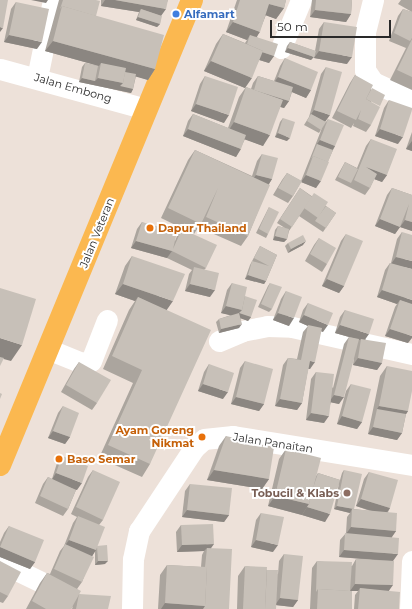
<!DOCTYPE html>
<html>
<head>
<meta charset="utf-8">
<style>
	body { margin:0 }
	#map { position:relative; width:412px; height:609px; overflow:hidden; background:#ede1d9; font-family:Montserrat,sans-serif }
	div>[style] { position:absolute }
	.minor>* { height:21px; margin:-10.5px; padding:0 10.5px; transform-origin:10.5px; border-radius:10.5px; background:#fff }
	.major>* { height:22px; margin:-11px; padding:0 11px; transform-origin:11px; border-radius:11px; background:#fbb850 }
	.wall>* { inset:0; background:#aba59e }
	.shaded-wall>* { inset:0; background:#8b8681 }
	.building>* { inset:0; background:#c7c0b8 }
	.dots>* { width:11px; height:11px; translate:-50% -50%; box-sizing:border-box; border:2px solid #fff; border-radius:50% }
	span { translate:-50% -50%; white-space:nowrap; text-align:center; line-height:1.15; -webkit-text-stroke:4px #fff; paint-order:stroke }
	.shop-label { font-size:11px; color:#366cbe; font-weight:700 }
	.left { translate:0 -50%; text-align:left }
	.street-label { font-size:11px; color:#292929 }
	.food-label { font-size:11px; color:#c56008; font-weight:700 }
	.right { translate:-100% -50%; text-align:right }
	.education-label { font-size:11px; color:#785e54; font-weight:700 }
	.scale { position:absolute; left:270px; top:20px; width:121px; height:18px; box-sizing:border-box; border:2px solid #292929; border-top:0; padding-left:5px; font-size:12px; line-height:14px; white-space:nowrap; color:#292929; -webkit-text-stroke:3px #fff; paint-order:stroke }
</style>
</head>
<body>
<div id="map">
	<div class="minor">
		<div style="left:373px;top:0;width:33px;rotate:104deg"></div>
		<div style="left:365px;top:32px;width:38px;rotate:90deg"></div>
		<div style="left:365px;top:70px;width:14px;rotate:56deg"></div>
		<div style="left:373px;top:82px;width:43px;rotate:24.8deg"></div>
		<div style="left:281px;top:48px;width:52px;rotate:-67.4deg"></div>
		<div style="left:0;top:69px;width:151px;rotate:15.3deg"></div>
		<div style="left:37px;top:78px;width:80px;rotate:-78.4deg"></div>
		<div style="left:219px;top:341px;width:25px;rotate:-23deg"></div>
		<div style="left:242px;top:331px;width:25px;rotate:-11deg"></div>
		<div style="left:267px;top:326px;width:25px;rotate:2deg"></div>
		<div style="left:292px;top:327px;width:123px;rotate:12.7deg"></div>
		<div style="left:50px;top:350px;width:35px;rotate:22deg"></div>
		<div style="left:82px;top:363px;width:9px;rotate:-13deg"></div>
		<div style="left:91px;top:361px;width:44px;rotate:-68.7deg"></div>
		<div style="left:0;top:562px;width:73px;rotate:25.9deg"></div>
		<div style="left:132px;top:609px;width:50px;rotate:-88.9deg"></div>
		<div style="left:133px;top:559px;width:29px;rotate:-78deg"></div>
		<div style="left:139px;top:531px;width:100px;rotate:-56.5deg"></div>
		<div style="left:194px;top:448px;width:13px;rotate:-42deg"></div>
		<div style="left:204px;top:439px;width:29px;rotate:-6deg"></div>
		<div style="left:233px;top:436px;width:181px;rotate:9.2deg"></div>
		<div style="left:410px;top:609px;width:48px;rotate:-87.6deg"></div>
	</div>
	<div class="major">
		<div style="left:0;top:465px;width:503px;rotate:-67.56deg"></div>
	</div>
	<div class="wall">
		<div style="clip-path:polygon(59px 0,96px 0,96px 16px,155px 69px,148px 80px,136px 76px,133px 89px,131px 93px,79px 82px,82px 67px,85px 63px,99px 66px,45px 51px)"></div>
		<div style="clip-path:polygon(101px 0,168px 0,161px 15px,160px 24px,157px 27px,136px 20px,139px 12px,101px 6px)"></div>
		<div style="clip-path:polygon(237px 0,286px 0,284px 8px,276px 19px,266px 15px,257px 37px,274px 56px,269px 63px,259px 60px,245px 88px,204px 71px,216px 44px,223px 34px,245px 43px,247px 40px,226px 32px)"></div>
		<div style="clip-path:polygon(312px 0,352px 0,351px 14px,346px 22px,310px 17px)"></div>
		<div style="clip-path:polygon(401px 0,412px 0,412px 12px,398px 4px)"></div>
		<div style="clip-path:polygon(16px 2px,37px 49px,4px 42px,11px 9px)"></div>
		<div style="clip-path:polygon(403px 9px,412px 12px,412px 90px,390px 80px,406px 48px,389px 41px,398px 16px)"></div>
		<div style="clip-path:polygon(324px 22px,347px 64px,314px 58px,315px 51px,311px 60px,285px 52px,287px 46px,290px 42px,315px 51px,319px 29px)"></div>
		<div style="clip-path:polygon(285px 58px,311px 90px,306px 98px,292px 92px,289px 101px,284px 108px,280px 107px,263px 146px,245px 139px,236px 157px,183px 136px,188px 121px,193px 114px,228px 128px,239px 97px,246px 87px,251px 89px,253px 83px,258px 76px,274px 81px,280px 66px)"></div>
		<div style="clip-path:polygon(326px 67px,325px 122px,326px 122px,328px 119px,335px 146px,333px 150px,316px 188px,301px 182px,293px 196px,288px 203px,273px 195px,282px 180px,287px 173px,301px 181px,322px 128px,319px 133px,304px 125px,309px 117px,321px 74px)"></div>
		<div style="clip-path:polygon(355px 75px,371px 88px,371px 125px,366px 132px,353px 126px,354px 123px,351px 128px,332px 118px,350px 83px)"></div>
		<div style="clip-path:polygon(205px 76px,224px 123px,191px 111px,200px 84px)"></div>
		<div style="clip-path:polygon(389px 100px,398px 144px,375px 136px,384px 108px)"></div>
		<div style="clip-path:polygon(283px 118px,287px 141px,275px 137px,280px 122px)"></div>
		<div style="clip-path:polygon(412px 132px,412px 151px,406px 149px)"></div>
		<div style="clip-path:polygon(371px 139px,387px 175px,382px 182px,374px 179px,370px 188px,365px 195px,335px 180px,345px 162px,357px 168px,366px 146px)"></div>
		<div style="clip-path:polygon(195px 150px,252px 176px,257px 161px,262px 154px,272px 179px,269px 184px,248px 236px,241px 246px,198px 227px,199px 226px,194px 234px,161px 218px,188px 160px)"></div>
		<div style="clip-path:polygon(300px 188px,336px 213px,323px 232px,299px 216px,289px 231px,287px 239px,284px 242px,273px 240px,275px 230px,278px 226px,285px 228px,277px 223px)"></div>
		<div style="clip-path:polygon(392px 188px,412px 195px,412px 231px,400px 227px,395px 234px,375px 226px,387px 195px)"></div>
		<div style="clip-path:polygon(269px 207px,268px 234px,266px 238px,256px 233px)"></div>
		<div style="clip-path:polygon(142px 222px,175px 241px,177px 236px,182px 229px,206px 268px,204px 270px,210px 297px,185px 291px,189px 274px,192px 270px,167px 258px,131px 248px,137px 229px)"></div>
		<div style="clip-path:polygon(402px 232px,408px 343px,385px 336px,395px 307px,397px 304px,377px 297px,385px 270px,390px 263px,391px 263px,397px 239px)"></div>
		<div style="clip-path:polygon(346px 234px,344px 286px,339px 293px,322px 286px,341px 241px)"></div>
		<div style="clip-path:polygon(319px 238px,327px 264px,322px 272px,305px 261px,314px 245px)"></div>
		<div style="clip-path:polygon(288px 243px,303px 245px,288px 253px,285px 246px)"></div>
		<div style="clip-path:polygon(260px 246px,277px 255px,266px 281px,264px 284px,245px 279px,250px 265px)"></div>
		<div style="clip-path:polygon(132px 256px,167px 310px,150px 464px,142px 477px,99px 458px,133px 383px,103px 369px,129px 310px,135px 301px,115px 294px,125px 266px)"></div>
		<div style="clip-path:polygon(232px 283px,245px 296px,251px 317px,248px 321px,241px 318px,239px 328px,219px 333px,216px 322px,219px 319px,231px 315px,221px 313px,227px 290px)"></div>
		<div style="clip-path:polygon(270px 283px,272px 309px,269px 312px,258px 307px,268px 286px)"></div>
		<div style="clip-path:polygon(286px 291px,289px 326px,273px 320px,281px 299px)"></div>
		<div style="clip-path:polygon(308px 303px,323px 332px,321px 331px,310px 369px,308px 369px,302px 403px,297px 410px,275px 406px,283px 365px,288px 358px,297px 359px,303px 332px,308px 326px,299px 322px,303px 310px)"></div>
		<div style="clip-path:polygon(345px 310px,382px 363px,377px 370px,353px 365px,354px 357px,339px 404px,331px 402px,324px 423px,306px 420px,311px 379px,316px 372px,333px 388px,344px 344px,349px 337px,335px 333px,340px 317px)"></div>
		<div style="clip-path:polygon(245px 361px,264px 404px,259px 411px,231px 404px,240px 368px)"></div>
		<div style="clip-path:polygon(79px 362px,97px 403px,92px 410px,61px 392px,74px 369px)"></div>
		<div style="clip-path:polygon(209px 364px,223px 399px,198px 391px,204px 372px)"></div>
		<div style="clip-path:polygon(387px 366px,408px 411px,406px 414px,402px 433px,397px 440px,368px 434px,380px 376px)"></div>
		<div style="clip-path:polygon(351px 384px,362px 422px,357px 429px,337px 424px,346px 391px)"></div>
		<div style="clip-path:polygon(63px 406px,70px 437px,65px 444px,48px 438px,58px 413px)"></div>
		<div style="clip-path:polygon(226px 436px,269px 479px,262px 489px,207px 480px,219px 446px)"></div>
		<div style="clip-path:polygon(286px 449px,316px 476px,318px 473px,340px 480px,342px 473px,344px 470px,354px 509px,370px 511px,356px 506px,364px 479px,369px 472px,390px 508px,388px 512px,396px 531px,392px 537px,393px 561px,389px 591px,399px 609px,354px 609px,355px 595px,358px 591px,352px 591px,352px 609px,310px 609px,312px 568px,317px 561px,352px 566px,356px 559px,384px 561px,339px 557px,340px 540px,346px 533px,347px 517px,350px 513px,334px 509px,339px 483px,325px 522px,302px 515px,268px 506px,279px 459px)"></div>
		<div style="clip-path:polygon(62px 456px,77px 490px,76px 490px,68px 509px,63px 516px,35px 503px,43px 484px,48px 477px,52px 479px,57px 463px)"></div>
		<div style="clip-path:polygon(93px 470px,103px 520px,99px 525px,97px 546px,105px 564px,95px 565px,95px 551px,92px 556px,82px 582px,77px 589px,79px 594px,108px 609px,72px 609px,73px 606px,71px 609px,26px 609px,40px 583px,47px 573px,50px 574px,60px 551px,64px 546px,73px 523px,77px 517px,71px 514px,88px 477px)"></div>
		<div style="clip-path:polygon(190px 484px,229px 515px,224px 522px,182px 517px,185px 491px)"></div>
		<div style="clip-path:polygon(261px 513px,273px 552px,251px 547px,256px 520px)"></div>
		<div style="clip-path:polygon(181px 525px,211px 548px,229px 609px,158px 609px,160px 575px,167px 565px,201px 567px,202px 555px,204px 551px,177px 552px,176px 532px)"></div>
		<div style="clip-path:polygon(9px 526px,35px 562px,30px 569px,0 557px,0 542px,4px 533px)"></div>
		<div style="clip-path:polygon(284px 554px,298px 600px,293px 607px,276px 605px,276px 609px,237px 609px,238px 576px,245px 566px,267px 570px,278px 574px,279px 561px)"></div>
		<div style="clip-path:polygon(0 561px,8px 596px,3px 603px,0 602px)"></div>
	</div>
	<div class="shaded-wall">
		<div style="clip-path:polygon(31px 0,48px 0,46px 3px)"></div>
		<div style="clip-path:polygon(105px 0,115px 0,166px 9px,161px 16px,141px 9px,139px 12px,101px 6px)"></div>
		<div style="clip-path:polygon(269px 4px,284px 8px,276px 19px,262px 14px)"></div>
		<div style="clip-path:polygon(315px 10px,351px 14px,346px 22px,310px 17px)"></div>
		<div style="clip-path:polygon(138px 17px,160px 24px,157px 27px,136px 20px)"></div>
		<div style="clip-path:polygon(233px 22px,260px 32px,253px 42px,250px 35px,247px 40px,226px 32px)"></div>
		<div style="clip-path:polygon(0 27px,3px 28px,0 32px)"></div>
		<div style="clip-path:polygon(9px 35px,42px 42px,37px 49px,4px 42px)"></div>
		<div style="clip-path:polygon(53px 41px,155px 69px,148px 80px,123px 73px,101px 63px,99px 66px,45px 51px)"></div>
		<div style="clip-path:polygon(246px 47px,274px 56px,269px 63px,241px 54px)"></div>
		<div style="clip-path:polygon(288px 48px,314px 57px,311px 60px,285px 52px)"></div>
		<div style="clip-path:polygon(319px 51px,352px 57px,347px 64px,314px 58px)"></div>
		<div style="clip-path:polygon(211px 61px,252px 78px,245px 88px,204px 71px)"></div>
		<div style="clip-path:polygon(278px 77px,311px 90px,306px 98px,273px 84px)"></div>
		<div style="clip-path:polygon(82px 78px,95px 81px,98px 78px,123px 83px,133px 89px,131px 93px,79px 82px)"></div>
		<div style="clip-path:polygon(254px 90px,289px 101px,284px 108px,249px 97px)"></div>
		<div style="clip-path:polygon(196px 104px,229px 115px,224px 123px,191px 111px)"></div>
		<div style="clip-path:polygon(314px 110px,330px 115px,325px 122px,311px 114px,309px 117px)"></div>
		<div style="clip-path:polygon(234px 122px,270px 135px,263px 146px,227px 133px)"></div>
		<div style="clip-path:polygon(188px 129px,241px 149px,236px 157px,183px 136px)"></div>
		<div style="clip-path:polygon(380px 129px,403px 137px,398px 144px,375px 136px)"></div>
		<div style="clip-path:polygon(278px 133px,290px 138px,287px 141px,275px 137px)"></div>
		<div style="clip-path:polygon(320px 140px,335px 146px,330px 154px,317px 144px)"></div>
		<div style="clip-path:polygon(412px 141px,412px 151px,406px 149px)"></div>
		<div style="clip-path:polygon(366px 167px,387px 175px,382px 182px,361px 174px)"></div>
		<div style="clip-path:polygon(256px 175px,272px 179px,267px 187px,251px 182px)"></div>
		<div style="clip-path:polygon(306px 175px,321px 181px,316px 188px,301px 182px)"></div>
		<div style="clip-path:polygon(380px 219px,400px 227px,395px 234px,375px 226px)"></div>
		<div style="clip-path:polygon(405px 220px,412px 222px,412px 231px,400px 227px)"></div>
		<div style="clip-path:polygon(275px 236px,287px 239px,284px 242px,273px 240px)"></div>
		<div style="clip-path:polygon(136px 241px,172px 251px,167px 258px,131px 248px)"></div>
		<div style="clip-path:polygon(306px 241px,303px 245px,288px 253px,291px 249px)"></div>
		<div style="clip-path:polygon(396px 257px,412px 261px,412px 269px,391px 264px)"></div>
		<div style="clip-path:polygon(248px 275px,266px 281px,264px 284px,245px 279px)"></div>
		<div style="clip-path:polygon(327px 279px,344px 286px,339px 293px,322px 286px)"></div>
		<div style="clip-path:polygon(123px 284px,173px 301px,166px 311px,138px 297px,135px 301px,115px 294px)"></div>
		<div style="clip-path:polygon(190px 284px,215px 290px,210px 297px,185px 291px)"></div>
		<div style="clip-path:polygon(382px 290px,412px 300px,412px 305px,400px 300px,397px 304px,377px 297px)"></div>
		<div style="clip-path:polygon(226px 306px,242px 310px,251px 317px,248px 321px,237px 317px,221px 313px)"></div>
		<div style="clip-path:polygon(278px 313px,294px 318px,289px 326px,273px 320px)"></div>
		<div style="clip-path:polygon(304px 315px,328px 325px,323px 332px,308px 326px,308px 325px,308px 326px,299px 322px)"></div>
		<div style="clip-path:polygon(242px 324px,239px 328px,219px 333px,221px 329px)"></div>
		<div style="clip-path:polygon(340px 325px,369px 334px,364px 341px,361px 339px,360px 340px,335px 333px)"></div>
		<div style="clip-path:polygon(390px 329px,412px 336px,412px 338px,408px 343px,385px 336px)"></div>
		<div style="clip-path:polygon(0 338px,22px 345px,11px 361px,0 358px)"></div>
		<div style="clip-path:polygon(358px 358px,382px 363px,377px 370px,353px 365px)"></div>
		<div style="clip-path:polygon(310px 361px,315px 362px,310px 369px,305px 368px)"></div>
		<div style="clip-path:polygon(203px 384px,228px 392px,223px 399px,198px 391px)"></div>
		<div style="clip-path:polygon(334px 395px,344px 397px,339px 404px,329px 402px)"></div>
		<div style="clip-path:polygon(236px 397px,264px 404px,259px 411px,231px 404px)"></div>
		<div style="clip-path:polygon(280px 399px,302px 403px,297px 410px,275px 406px)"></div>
		<div style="clip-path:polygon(379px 406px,408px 411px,401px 422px,377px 409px)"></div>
		<div style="clip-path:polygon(311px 413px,329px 416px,324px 423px,306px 420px)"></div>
		<div style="clip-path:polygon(342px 416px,362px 422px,357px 429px,337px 424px)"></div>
		<div style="clip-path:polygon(373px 427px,402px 433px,397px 440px,368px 434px)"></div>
		<div style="clip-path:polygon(53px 431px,70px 437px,65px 444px,48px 438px)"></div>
		<div style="clip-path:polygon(214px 470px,269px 479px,262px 489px,207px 480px)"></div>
		<div style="clip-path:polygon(56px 473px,82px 483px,77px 490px,51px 481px)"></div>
		<div style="clip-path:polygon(275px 496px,309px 504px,302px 515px,268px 506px)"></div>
		<div style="clip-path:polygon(361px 499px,390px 508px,385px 515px,356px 506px)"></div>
		<div style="clip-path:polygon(337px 506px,354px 509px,352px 509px,350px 513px,334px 509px)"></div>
		<div style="clip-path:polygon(307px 507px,330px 514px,325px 522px,302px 515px)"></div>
		<div style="clip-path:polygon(187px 510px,229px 515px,224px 522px,182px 517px)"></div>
		<div style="clip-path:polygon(351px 527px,396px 531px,391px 538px,346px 534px)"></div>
		<div style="clip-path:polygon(69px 540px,96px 550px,91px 558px,64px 547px)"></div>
		<div style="clip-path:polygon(256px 540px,278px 545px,273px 552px,251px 547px)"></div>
		<div style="clip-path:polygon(214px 544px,209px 551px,207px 548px,204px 551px,177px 552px,182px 545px)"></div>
		<div style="clip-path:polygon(0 547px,35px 562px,30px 569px,0 557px)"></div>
		<div style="clip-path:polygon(344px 550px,398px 554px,393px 561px,339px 557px)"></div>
		<div style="clip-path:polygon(98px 561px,108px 561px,105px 564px,95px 565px)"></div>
		<div style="clip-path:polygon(355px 584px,393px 585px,388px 592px,360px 588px,358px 591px,350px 591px)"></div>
		<div style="clip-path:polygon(280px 598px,298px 600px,293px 607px,275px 605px)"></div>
		<div style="clip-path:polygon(165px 603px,205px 606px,209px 609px,161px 609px)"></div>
	</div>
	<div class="building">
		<div style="clip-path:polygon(0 0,8px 0,3px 28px,0 27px)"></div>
		<div style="clip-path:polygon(63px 0,96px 0,100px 1px,96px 16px,62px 6px,60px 9px)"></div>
		<div style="clip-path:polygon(115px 0,168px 0,166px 9px)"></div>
		<div style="clip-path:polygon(240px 0,286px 0,284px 8px,269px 4px,260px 32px,233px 22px)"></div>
		<div style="clip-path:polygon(316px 0,352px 0,351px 14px,315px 10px)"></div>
		<div style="clip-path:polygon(16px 2px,49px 9px,42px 42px,9px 35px)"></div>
		<div style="clip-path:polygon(62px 6px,164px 35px,155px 69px,53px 41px)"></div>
		<div style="clip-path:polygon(141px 9px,162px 16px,160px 24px,138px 17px)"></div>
		<div style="clip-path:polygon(403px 9px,412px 12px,412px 38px,410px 41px,394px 33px)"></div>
		<div style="clip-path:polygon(324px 22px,357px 27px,352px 57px,319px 51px)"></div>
		<div style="clip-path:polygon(223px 34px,263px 51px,252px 78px,211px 61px)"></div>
		<div style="clip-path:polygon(250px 35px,278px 44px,274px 56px,262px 52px,263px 51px,247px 44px)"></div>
		<div style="clip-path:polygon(412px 39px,412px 77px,397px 70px)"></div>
		<div style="clip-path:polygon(290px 42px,316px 51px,314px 57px,288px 48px)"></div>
		<div style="clip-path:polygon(285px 58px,318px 72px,311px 90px,278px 77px)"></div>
		<div style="clip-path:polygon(85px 63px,98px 66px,95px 81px,82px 78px)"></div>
		<div style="clip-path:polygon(101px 63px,126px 68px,123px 83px,98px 78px)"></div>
		<div style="clip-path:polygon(326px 67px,342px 72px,330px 115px,314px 110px)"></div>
		<div style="clip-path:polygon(125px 72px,136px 74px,133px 89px,120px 86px,123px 83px)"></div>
		<div style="clip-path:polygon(355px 75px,373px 85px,366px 99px,380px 107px,371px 125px,358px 119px,361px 110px,356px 120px,337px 111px)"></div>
		<div style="clip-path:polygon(205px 76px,238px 87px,229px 115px,196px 104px)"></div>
		<div style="clip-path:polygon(258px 76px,293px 87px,289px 101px,254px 90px)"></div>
		<div style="clip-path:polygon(246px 87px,283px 100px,270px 135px,234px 122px)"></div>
		<div style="clip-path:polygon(372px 88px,385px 95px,380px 106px,366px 99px)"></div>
		<div style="clip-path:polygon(389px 100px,412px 108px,412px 110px,403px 137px,380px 129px)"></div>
		<div style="clip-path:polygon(193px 114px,246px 135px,241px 149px,188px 129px)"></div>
		<div style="clip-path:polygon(311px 114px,326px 122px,321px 130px,307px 121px)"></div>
		<div style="clip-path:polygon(283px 118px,295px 122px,290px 138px,278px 133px)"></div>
		<div style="clip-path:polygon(328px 119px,344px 125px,335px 146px,320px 140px)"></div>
		<div style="clip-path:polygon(371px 139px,397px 149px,387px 175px,366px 167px,377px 174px,370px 188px,354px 180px)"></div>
		<div style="clip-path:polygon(317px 144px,333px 150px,328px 162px,313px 156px,311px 159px)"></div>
		<div style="clip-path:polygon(195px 150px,270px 185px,248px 236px,206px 217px,218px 188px,201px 224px,168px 208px)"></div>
		<div style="clip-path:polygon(262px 154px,278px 158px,272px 179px,256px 175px)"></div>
		<div style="clip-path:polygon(313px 156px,329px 162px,321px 181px,306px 175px)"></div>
		<div style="clip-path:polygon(345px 162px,358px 169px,351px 183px,338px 177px)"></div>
		<div style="clip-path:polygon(287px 173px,302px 181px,293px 196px,278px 188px)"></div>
		<div style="clip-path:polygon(300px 188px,312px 197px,292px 227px,280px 219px)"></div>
		<div style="clip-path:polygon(392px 188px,412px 195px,412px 222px,405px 220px,409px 204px,400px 227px,380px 219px)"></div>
		<div style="clip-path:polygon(314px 193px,328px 202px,318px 218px,304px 208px)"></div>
		<div style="clip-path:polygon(326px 206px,336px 213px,326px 228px,315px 221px)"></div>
		<div style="clip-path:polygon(269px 207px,279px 212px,268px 234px,259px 229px)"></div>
		<div style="clip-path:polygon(142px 222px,177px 232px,173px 249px,182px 229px,217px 245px,206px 268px,172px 251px,136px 241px)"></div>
		<div style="clip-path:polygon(278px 226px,289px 229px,287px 239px,275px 236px)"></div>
		<div style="clip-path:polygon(402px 232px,412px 235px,412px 261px,396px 257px)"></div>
		<div style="clip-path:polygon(346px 234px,363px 241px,344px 286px,327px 279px)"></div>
		<div style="clip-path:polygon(303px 235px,306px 241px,291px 249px,288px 243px)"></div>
		<div style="clip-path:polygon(319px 238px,336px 248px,327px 264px,310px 254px)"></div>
		<div style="clip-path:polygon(260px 246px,277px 255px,266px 281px,248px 275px,252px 261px,269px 266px,254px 258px)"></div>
		<div style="clip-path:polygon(132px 256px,185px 274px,173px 301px,123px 284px)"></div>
		<div style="clip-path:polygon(390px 263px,412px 269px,412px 300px,382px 290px)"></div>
		<div style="clip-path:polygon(194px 267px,219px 273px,215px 290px,190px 284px)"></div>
		<div style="clip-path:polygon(232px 283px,247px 287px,242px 310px,226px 306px)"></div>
		<div style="clip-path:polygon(270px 283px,282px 287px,272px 309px,261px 304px)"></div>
		<div style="clip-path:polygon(0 288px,36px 299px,22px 345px,0 338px)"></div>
		<div style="clip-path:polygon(286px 291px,302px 297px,294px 318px,278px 313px)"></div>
		<div style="clip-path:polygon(245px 296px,257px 300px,251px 317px,239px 313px,242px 310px)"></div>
		<div style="clip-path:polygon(138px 297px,211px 330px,150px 464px,108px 445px,142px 370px,112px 356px)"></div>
		<div style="clip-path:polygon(400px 300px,412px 304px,412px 336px,390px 329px)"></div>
		<div style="clip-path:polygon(308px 303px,333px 313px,328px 325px,304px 315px)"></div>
		<div style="clip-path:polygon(345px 310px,374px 319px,369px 334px,340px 325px)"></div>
		<div style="clip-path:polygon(239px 313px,242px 324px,221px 329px,219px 319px)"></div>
		<div style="clip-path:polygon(308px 325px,322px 328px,315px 362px,310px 361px,302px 403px,280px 399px,288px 358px,301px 360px)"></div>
		<div style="clip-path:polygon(349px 337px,359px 339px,344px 397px,334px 395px)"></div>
		<div style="clip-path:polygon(361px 339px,386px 343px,382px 363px,358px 358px)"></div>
		<div style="clip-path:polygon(0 357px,4px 358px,0 366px)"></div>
		<div style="clip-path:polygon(245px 361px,273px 369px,264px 404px,236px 397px)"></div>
		<div style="clip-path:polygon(79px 362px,111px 380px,97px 403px,66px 385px)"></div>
		<div style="clip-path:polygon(209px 364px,234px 373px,228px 392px,203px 384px)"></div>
		<div style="clip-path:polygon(387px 366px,412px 371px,412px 391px,408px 411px,379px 406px)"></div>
		<div style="clip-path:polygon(316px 372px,334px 374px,329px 416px,311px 413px)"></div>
		<div style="clip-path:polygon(351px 384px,371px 389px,362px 422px,342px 416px)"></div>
		<div style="clip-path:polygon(0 393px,2px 394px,0 399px)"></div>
		<div style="clip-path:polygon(63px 406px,79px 413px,70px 437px,53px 431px)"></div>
		<div style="clip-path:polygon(377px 409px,406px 414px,402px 433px,373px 427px)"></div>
		<div style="clip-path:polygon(226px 436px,274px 447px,269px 479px,214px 470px)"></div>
		<div style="clip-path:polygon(286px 449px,321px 458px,309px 504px,275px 496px)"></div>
		<div style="clip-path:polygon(62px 456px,88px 466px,82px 483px,56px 473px)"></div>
		<div style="clip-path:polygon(93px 470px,120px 482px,103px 520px,76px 507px)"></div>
		<div style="clip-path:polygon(344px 470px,362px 474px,354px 509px,337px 506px)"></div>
		<div style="clip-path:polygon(369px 472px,398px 480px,390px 508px,361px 499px)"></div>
		<div style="clip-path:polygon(318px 473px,340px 480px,330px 514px,307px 507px,309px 504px,313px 488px)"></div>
		<div style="clip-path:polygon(48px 477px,76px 490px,68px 509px,40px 496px)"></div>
		<div style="clip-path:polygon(190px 484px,232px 488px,229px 515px,187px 510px)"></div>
		<div style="clip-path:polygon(352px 509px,397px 513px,396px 531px,351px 527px)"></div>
		<div style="clip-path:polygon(261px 513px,284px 517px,278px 545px,256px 540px)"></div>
		<div style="clip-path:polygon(78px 516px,105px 527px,96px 550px,69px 540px)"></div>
		<div style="clip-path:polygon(213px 524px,214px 544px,182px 545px,181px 525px)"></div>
		<div style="clip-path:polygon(9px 526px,44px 540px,35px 562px,0 547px)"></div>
		<div style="clip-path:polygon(345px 533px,399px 538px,398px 554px,344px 550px)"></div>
		<div style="clip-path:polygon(65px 544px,94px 557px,82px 582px,54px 569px)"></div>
		<div style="clip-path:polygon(107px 545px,108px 561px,98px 561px,97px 546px)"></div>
		<div style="clip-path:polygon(207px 548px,232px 549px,229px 609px,203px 609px,205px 606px,207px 567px,205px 567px)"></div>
		<div style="clip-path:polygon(284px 554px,303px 556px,298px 600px,280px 598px)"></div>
		<div style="clip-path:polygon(356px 559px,394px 561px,393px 585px,355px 584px)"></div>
		<div style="clip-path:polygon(0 561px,21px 572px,8px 596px,0 592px)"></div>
		<div style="clip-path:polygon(317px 561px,352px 562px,350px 591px,318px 589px,316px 592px)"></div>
		<div style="clip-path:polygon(167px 565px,207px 567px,205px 606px,165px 603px)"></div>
		<div style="clip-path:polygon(245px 566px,267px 567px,265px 609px,243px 609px)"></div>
		<div style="clip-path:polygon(267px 570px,278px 570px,276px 609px,265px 609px)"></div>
		<div style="clip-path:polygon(47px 573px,81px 591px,71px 609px,46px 609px,32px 601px)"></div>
		<div style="clip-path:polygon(360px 588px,400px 592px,399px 609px,358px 609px)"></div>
		<div style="clip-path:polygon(318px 589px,352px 591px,352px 609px,317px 609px)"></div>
		<div style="clip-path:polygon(79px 594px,111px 596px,108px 609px,76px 609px)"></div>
	</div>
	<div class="dots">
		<div style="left:176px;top:14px;background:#3f7fe0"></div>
		<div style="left:150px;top:228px;background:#e8710a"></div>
		<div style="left:202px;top:437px;background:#e8710a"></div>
		<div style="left:59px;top:459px;background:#e8710a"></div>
		<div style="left:347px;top:493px;background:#8d6e63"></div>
	</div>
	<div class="shop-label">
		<span class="left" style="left:184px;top:14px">Alfamart</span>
	</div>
	<div class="street-label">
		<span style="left:73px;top:88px;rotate:16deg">Jalan Embong</span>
		<span style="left:97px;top:233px;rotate:-68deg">Jalan Veteran</span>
		<span style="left:273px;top:443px;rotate:9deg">Jalan Panaitan</span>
	</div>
	<div class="food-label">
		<span class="left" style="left:158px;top:228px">Dapur Thailand</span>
		<span class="right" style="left:194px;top:437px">Ayam Goreng<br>Nikmat</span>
		<span class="left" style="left:67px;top:459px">Baso Semar</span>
	</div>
	<div class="education-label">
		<span class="right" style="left:339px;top:493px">Tobucil &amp; Klabs</span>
	</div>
	<div class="scale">50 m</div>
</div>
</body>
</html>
